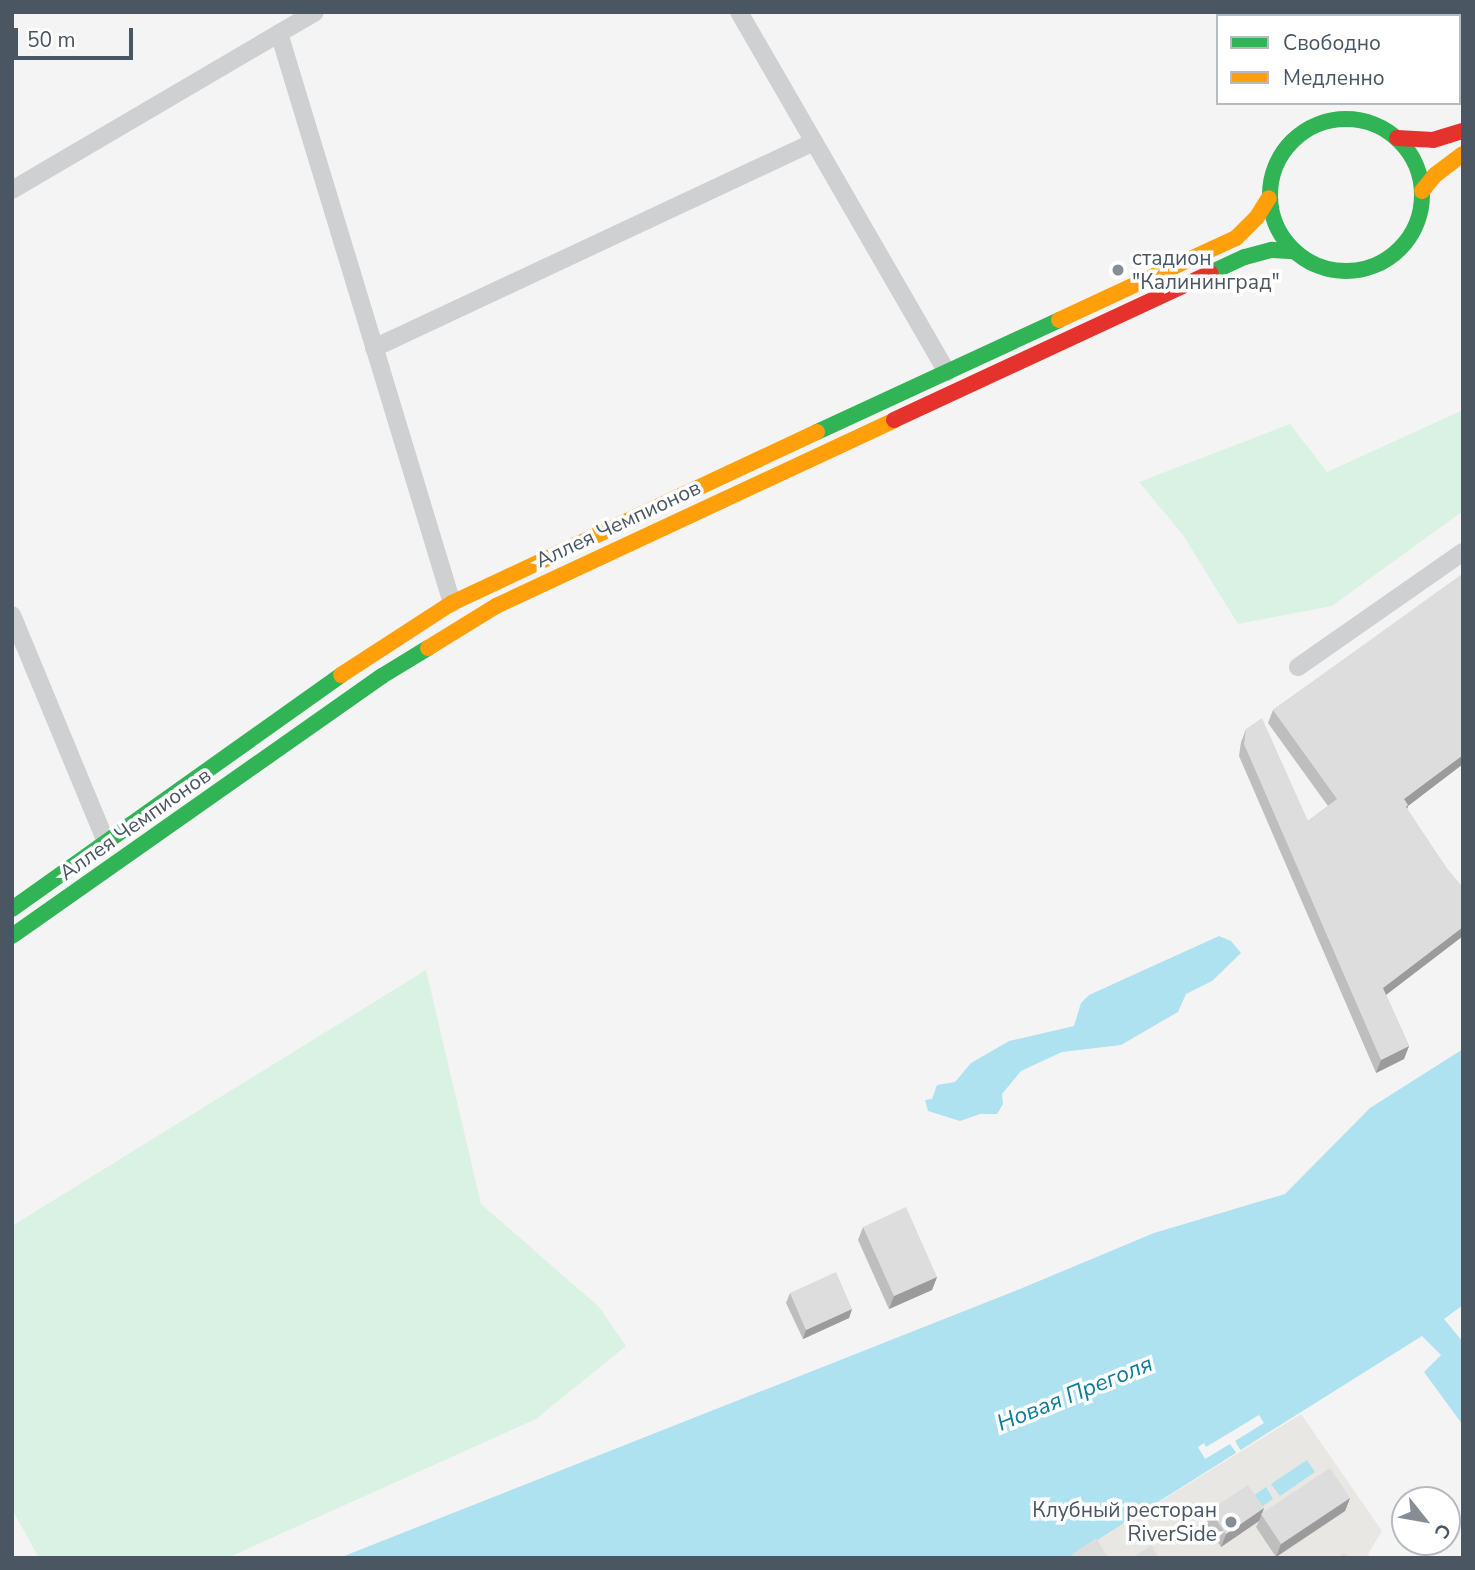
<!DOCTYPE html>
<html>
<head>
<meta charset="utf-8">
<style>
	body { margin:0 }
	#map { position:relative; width:1475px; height:1570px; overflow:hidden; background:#f4f4f4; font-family:"Nunito Sans",sans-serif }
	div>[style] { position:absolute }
	.commercial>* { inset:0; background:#e8e7e3 }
	.green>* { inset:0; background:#d9f2e3 }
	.water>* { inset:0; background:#aee2f0 }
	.pier>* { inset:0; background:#f4f4f4 }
	.street>* { height:18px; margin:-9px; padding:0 9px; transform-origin:9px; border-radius:9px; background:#ced0d2 }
	.fast>* { height:16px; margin:-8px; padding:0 8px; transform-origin:8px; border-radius:8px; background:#30b455 }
	.fast>.ring { margin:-8px; padding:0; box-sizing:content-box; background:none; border:16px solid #30b455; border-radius:50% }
	.slow>* { height:16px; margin:-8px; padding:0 8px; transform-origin:8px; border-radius:8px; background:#ff9f0a }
	.jam>* { height:16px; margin:-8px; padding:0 8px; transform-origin:8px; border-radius:8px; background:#e5322d }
	.wall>* { inset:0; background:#bebebf }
	.shaded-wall>* { inset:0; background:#9b9b9b }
	.building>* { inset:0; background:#ddddde }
	.dots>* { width:19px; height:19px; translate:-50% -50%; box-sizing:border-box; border:4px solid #fff; border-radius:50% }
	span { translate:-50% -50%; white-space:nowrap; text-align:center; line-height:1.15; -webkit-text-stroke:7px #fff; paint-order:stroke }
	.poi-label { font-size:21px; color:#4a5661 }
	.left { translate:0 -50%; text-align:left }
	.right { translate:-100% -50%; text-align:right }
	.street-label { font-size:21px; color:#4a5661 }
	.water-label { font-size:23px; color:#0c7c9b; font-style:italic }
	.frame { position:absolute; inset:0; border:14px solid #4a5661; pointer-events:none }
	.legend { position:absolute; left:1216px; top:14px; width:245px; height:91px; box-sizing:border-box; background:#fff; border:2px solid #b7bbc0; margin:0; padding:9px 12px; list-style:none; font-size:21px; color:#4a5661 }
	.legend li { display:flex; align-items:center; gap:14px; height:35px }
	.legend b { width:35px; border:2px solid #b7bbc0 }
	.north { position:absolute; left:1391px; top:1486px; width:70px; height:70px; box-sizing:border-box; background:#fff; border:2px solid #b7bbc0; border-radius:50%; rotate:121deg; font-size:19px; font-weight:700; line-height:28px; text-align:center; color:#4a5661 }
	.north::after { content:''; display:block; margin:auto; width:24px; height:32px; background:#868d94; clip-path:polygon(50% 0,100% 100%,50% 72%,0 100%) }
	.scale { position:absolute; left:14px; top:28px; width:119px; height:32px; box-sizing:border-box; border:4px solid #4a5661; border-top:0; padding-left:9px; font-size:21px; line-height:24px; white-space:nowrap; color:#4a5661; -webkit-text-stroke:5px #fff; paint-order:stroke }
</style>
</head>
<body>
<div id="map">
	<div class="commercial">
		<div style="clip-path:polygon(1301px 1414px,1382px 1531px,1368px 1554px,1370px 1558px,1069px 1558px)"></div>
	</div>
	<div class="green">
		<div style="clip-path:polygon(1463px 410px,1463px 511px,1332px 606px,1238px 624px,1183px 535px,1139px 482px,1290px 424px,1327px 472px)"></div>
		<div style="clip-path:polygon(426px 970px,481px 1204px,599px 1307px,626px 1346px,536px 1419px,227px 1558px,39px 1558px,12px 1509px,12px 1226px)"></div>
	</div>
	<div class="water">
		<div style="clip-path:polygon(1219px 936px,1231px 941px,1241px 953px,1212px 981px,1186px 994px,1178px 1012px,1121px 1045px,1062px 1052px,1021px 1071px,1002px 1094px,1003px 1104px,997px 1114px,980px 1114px,960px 1121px,928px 1111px,925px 1100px,932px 1099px,937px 1085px,955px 1082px,971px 1063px,1009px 1041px,1074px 1026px,1081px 1003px,1089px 995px)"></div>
		<div style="clip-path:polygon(1463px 1049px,1463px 1305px,1444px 1319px,1463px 1342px,1462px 1424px,1424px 1372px,1441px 1355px,1422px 1336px,1069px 1558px,339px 1558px,1020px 1289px,1154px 1233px,1285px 1194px,1370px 1108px)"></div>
		<div style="clip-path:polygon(1307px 1460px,1315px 1472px,1280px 1496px,1271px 1484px)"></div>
		<div style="clip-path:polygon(1266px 1487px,1273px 1499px,1260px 1508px,1253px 1496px)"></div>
	</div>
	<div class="pier">
		<div style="clip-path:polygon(1259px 1415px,1264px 1423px,1235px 1441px,1241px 1451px,1237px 1454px,1230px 1444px,1205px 1459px,1198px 1447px,1204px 1443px,1206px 1447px)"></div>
	</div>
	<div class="street">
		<div style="left:739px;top:12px;width:416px;rotate:60deg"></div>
		<div style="left:279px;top:33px;width:596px;rotate:73.12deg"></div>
		<div style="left:12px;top:190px;width:351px;rotate:-30.4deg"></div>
		<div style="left:374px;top:348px;width:486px;rotate:-25.1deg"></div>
		<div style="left:12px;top:615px;width:246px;rotate:67.5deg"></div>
		<div style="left:1298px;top:667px;width:201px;rotate:-34.9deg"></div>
	</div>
	<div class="fast">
		<div class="ring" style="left:1270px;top:119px;width:136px;height:136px"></div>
		<div style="left:1210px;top:273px;width:38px;rotate:-25deg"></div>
		<div style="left:1245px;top:257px;width:28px;rotate:-15deg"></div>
		<div style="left:1272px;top:250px;width:22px;rotate:3deg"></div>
		<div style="left:817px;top:432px;width:267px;rotate:-24.8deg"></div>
		<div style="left:12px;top:909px;width:404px;rotate:-35.4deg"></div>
		<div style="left:12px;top:936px;width:452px;rotate:-35.1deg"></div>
		<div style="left:382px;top:676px;width:54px;rotate:-31.3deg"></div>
	</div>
	<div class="slow">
		<div style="left:1422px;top:191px;width:21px;rotate:-51deg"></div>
		<div style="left:1435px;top:175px;width:35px;rotate:-37deg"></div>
		<div style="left:1059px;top:320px;width:195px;rotate:-24.9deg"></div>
		<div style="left:1236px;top:238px;width:30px;rotate:-45deg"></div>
		<div style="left:1257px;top:217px;width:22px;rotate:-58deg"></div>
		<div style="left:428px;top:648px;width:80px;rotate:-31.7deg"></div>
		<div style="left:496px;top:606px;width:439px;rotate:-25deg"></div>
		<div style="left:341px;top:675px;width:132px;rotate:-33deg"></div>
		<div style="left:452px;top:603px;width:403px;rotate:-25.1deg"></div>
	</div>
	<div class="jam">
		<div style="left:1397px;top:138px;width:36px;rotate:3deg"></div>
		<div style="left:1433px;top:140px;width:31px;rotate:-17deg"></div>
		<div style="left:894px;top:420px;width:349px;rotate:-24.9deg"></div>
	</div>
	<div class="wall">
		<div style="clip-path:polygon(1463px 575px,1463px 764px,1408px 806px,1407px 809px,1447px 869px,1463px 888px,1463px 936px,1386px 995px,1409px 1046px,1404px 1059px,1376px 1073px,1239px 756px,1241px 742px,1246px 729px,1308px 821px,1328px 806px,1268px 723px,1273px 710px)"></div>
		<div style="clip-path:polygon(863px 1227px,937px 1277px,932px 1290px,889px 1309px,858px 1240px)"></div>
		<div style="clip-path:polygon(790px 1293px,852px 1309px,849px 1318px,803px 1339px,786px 1303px)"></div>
		<div style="clip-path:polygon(1350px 1498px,1345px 1511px,1276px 1557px,1256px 1527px,1259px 1521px,1221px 1547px,1206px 1523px,1210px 1510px,1264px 1508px,1262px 1514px)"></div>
	</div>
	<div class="shaded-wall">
		<div style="clip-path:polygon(1463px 755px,1463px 764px,1408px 806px,1404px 818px,1404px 799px)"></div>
		<div style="clip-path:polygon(1463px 927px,1463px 936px,1378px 1001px,1383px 988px)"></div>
		<div style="clip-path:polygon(1409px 1046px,1404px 1059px,1376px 1073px,1381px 1060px)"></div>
		<div style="clip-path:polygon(937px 1277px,932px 1290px,889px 1309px,894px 1296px)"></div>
		<div style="clip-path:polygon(852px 1309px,849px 1318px,803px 1339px,806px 1330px)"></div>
		<div style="clip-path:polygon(1350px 1498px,1345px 1511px,1276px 1557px,1281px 1544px)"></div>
		<div style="clip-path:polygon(1264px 1508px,1259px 1521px,1221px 1547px,1226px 1534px)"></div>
	</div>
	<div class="building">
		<div style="clip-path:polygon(1462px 574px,1463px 575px,1463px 755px,1404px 799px,1408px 805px,1406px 807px,1447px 869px,1463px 888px,1463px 927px,1383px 988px,1409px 1046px,1381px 1060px,1244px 744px,1246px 729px,1262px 718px,1308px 821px,1337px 799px,1273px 710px)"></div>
		<div style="clip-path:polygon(906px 1207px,937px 1277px,894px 1296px,863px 1227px)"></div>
		<div style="clip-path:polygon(836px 1272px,852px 1309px,806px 1330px,790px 1293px)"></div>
		<div style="clip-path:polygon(1330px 1468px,1350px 1498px,1281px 1544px,1261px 1514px)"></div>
		<div style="clip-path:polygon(1248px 1485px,1264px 1508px,1226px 1534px,1210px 1510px)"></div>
		<div style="clip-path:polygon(1096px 1538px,1108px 1558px,1067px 1558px)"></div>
		<div style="clip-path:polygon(1151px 1545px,1159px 1558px,1133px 1558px)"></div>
		<div style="clip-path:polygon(1344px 1553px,1348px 1558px,1337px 1558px)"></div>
	</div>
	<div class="dots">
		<div style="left:1118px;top:270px;background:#868d94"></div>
		<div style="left:1231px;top:1522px;background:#868d94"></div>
	</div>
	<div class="poi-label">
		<span class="left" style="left:1132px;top:270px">стадион<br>"Калининград"</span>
		<span class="right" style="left:1217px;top:1522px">Клубный ресторан<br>RiverSide</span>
	</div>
	<div class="street-label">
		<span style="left:618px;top:524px;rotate:-25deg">Аллея Чемпионов</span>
		<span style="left:135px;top:824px;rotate:-35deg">Аллея Чемпионов</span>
	</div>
	<div class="water-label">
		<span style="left:1075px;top:1394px;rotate:-22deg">Новая Преголя</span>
	</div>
	<div class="frame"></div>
	<ul class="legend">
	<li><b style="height:9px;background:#30b455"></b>Свободно</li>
	<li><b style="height:9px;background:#ff9f0a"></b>Медленно</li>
	</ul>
	<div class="north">С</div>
	<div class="scale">50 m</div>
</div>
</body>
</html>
